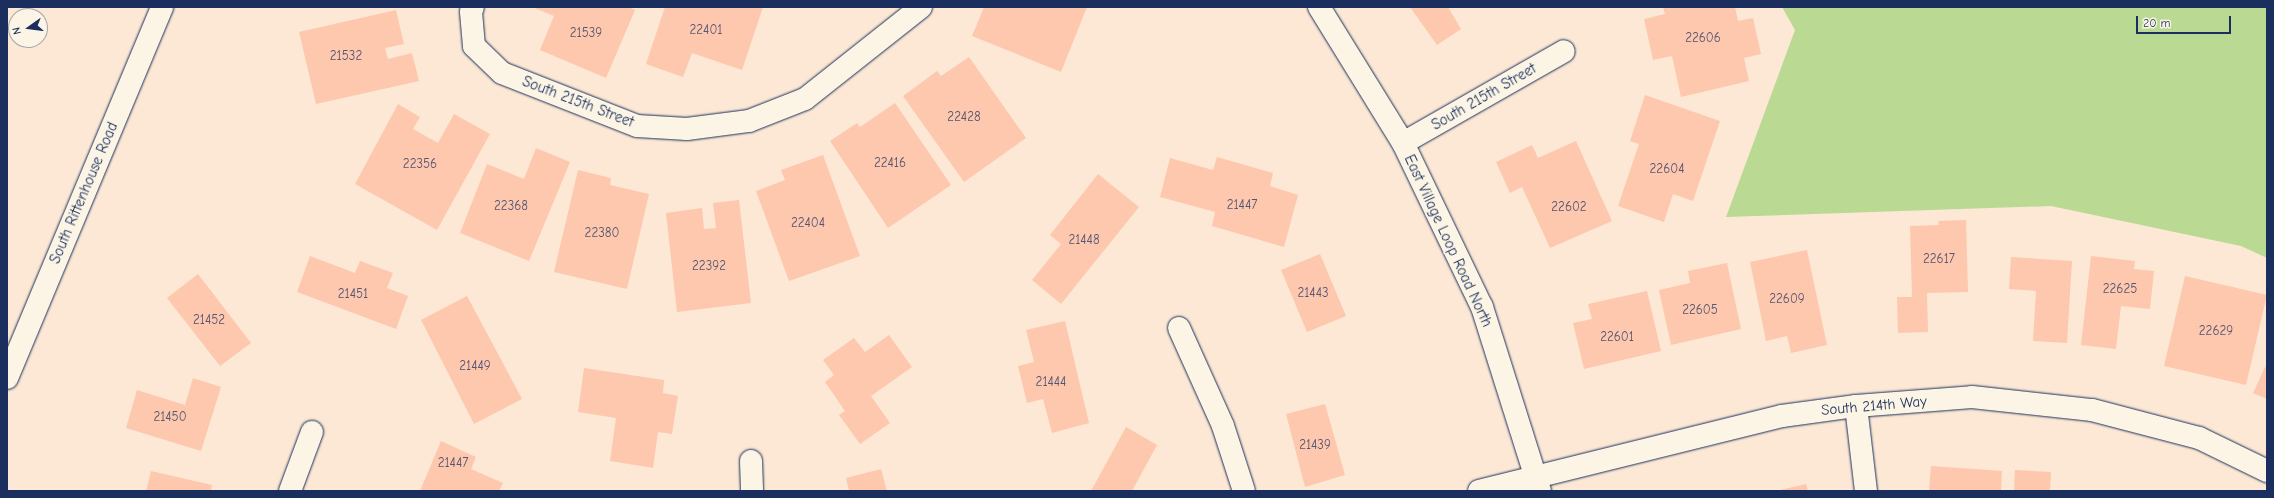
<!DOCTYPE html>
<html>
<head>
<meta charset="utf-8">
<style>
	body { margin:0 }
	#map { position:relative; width:2274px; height:498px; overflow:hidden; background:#fce8d4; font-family:"Comic Neue",sans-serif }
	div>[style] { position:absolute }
	.green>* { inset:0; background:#bada93 }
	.building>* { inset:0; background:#fdc8ae }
	.roads { filter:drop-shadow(0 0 1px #1b2f5e) drop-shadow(0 0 1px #1b2f5e) }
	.street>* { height:22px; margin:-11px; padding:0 11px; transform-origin:11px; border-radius:11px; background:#fcf5e5 }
	.secondary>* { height:22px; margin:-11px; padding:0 11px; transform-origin:11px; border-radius:11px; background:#fcf5e5 }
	span { translate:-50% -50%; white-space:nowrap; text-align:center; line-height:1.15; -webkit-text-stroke:3.5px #fcf5e5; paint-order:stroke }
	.number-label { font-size:13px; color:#545572 }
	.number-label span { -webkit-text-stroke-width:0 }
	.street-label { font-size:15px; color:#1b2f5e }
	.frame { position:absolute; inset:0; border:8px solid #1b2f5e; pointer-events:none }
	.north { position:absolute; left:8px; top:8px; width:40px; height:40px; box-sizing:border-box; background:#fcf5e5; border:1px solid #a2a6af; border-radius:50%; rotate:256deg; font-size:11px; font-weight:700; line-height:16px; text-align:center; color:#1b2f5e }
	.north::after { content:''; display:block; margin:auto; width:14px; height:18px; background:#1b2f5e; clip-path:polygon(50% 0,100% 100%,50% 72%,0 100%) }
	.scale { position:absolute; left:2136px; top:16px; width:95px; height:18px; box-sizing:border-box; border:2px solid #1b2f5e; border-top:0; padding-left:5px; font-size:12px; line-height:14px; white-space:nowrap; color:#1b2f5e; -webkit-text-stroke:3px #fcf5e5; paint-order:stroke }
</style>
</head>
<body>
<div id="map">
	<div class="green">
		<div style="clip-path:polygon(1782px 7px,2267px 7px,2267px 258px,2241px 246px,2051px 206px,1726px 217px,1795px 30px)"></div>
	</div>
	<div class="building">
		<div style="clip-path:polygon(532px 7px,628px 7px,635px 10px,606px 78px,540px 50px,554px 16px)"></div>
		<div style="clip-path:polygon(665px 7px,763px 7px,742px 70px,692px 53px,683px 77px,646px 64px)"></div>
		<div style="clip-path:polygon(984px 7px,1087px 7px,1061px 72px,972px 36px)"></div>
		<div style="clip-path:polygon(1410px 7px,1448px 7px,1461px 29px,1437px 45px)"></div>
		<div style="clip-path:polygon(1663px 7px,1735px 7px,1738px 21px,1753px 18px,1761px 54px,1744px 58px,1749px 81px,1681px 97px,1672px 56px,1653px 60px,1644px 19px,1665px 14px)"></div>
		<div style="clip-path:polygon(396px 10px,404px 44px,385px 48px,388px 59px,412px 53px,419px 81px,316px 104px,299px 32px)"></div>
		<div style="clip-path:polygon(969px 57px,1026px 138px,964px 182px,903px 96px,937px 71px,941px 76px)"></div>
		<div style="clip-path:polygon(1645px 95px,1720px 121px,1693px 201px,1673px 194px,1664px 222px,1618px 206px,1639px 144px,1630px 141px)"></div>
		<div style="clip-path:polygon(895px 103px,951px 185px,888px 228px,830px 141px,857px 123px,860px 127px)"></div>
		<div style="clip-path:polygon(398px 104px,420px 117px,413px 129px,438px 143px,454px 114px,490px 134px,437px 230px,355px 184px)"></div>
		<div style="clip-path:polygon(1576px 141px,1612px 221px,1550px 248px,1522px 187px,1510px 193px,1496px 162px,1532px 145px,1538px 158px)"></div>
		<div style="clip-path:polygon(536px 148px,570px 162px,529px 261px,460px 233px,487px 164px,524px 179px)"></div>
		<div style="clip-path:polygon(823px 155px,860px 256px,789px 281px,756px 191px,785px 180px,781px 170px)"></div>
		<div style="clip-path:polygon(1217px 157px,1273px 173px,1270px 186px,1298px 195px,1284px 247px,1212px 226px,1215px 212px,1160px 197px,1170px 158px,1213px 170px)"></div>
		<div style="clip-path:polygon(578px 170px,611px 178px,610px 185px,649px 194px,627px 289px,554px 272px)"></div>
		<div style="clip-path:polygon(1098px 174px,1139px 207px,1061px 304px,1032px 280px,1061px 244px,1050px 235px)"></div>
		<div style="clip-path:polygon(739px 200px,751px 303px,677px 312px,666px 213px,702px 208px,704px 229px,716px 228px,713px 203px)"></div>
		<div style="clip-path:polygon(1966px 220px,1968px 292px,1927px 293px,1928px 332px,1898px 333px,1897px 297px,1912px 297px,1910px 226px,1939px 225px,1938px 221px)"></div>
		<div style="clip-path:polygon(1807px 250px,1827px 345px,1791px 353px,1787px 336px,1766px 341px,1750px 262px)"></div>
		<div style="clip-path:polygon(1320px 254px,1346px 316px,1307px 332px,1281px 270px)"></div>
		<div style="clip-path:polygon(310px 256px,355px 273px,360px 261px,393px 273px,387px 288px,408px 296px,396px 329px,297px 292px)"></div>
		<div style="clip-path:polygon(2091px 256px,2135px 261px,2134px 269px,2154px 271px,2150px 309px,2121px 306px,2116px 349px,2081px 345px)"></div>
		<div style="clip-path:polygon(2011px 257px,2072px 261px,2067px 343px,2033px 341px,2036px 291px,2009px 289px)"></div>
		<div style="clip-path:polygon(1727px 263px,1741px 329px,1671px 345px,1659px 290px,1690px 283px,1688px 271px)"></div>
		<div style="clip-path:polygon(198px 274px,251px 343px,220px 366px,167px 298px)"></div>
		<div style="clip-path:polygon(2185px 276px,2267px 295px,2246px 385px,2164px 366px)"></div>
		<div style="clip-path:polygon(1647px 291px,1661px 351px,1584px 369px,1573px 323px,1592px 319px,1588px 304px)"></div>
		<div style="clip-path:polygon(467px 296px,522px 399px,474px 424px,421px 320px)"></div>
		<div style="clip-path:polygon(1065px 321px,1089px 423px,1052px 433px,1043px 399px,1027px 403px,1018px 366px,1034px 362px,1026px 330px)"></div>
		<div style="clip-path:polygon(889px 335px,912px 367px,871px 396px,890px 423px,860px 444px,839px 415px,845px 411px,825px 382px,834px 375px,823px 360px,854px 338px,865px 352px)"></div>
		<div style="clip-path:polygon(2267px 363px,2267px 399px,2253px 393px)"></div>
		<div style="clip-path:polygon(584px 368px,664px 380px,663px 393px,678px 396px,672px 434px,658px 432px,653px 468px,610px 461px,616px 418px,578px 412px)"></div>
		<div style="clip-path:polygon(193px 378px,221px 387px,201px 451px,126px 428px,137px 390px,185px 405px)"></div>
		<div style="clip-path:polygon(1325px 404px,1345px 475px,1305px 487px,1286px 414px)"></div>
		<div style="clip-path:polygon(1126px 427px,1157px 445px,1132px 491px,1091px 491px)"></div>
		<div style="clip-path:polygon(441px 441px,476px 457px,471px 469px,503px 483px,499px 491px,420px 491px)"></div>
		<div style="clip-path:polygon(1931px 466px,2002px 471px,2001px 491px,1929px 491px)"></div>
		<div style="clip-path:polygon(881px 469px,887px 491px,849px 491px,846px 478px)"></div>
		<div style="clip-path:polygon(2015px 470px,2051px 472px,2050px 491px,2014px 491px)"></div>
		<div style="clip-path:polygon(151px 471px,212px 485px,211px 491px,146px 491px)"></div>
		<div style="clip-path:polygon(1806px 484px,1808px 491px,1780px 491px,1780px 490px)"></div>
	</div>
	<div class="roads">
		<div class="street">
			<div style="left:473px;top:7px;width:5px;rotate:112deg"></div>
			<div style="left:471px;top:12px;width:34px;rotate:85deg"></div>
			<div style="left:474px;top:46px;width:39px;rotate:44deg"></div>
			<div style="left:502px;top:73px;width:145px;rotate:21.4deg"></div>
			<div style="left:637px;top:126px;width:50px;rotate:3.4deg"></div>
			<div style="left:687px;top:129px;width:63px;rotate:-7.4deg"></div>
			<div style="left:749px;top:121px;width:60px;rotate:-21.4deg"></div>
			<div style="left:805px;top:99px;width:148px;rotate:-38.4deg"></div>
			<div style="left:1403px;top:143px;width:185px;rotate:-29.7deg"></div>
			<div style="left:1179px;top:328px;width:107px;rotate:65.8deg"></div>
			<div style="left:1223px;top:426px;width:68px;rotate:72.1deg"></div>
			<div style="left:1856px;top:406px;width:86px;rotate:83.3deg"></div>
			<div style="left:751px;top:461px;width:30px;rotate:88deg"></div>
			<div style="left:290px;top:491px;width:63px;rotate:-69.6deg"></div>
			<div style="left:1479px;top:491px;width:312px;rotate:-13.9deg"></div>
			<div style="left:1782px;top:416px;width:75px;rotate:-7.7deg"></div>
			<div style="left:1856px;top:406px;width:116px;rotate:-4.4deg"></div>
			<div style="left:1972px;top:397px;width:121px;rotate:6.2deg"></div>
			<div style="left:2092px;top:410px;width:111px;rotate:14.7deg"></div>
			<div style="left:2199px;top:438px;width:76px;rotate:25.9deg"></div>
		</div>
		<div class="secondary">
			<div style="left:1319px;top:7px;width:160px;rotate:58.3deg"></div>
			<div style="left:1403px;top:143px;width:182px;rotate:64.3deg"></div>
			<div style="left:1482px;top:307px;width:193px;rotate:72.5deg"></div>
			<div style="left:7px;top:378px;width:402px;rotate:-67.3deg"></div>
		</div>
	</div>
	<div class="number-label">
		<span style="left:706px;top:30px">22401</span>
		<span style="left:586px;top:33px">21539</span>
		<span style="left:1703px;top:38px">22606</span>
		<span style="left:346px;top:56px">21532</span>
		<span style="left:964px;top:117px">22428</span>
		<span style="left:890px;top:163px">22416</span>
		<span style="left:420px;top:164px">22356</span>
		<span style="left:1667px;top:169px">22604</span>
		<span style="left:1242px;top:205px">21447</span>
		<span style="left:511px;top:206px">22368</span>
		<span style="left:1569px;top:207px">22602</span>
		<span style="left:808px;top:223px">22404</span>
		<span style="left:602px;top:233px">22380</span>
		<span style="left:1084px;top:240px">21448</span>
		<span style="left:1939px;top:259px">22617</span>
		<span style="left:709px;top:266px">22392</span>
		<span style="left:2120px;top:289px">22625</span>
		<span style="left:1313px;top:293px">21443</span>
		<span style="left:353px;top:294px">21451</span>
		<span style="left:1787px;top:299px">22609</span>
		<span style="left:1700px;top:310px">22605</span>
		<span style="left:209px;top:320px">21452</span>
		<span style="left:2216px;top:331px">22629</span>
		<span style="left:1617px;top:337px">22601</span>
		<span style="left:475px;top:366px">21449</span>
		<span style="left:1051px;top:382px">21444</span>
		<span style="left:170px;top:417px">21450</span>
		<span style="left:1315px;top:445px">21439</span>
		<span style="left:453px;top:463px">21447</span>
	</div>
	<div class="street-label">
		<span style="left:1484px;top:97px;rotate:-30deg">South 215th Street</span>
		<span style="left:578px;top:102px;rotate:21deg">South 215th Street</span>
		<span style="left:84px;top:193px;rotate:-67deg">South Rittenhouse Road</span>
		<span style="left:1448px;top:241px;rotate:65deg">East Village Loop Road North</span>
		<span style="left:1874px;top:406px;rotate:-5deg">South 214th Way</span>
	</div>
	<div class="frame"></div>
	<div class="north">N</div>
	<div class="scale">20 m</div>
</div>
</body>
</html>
